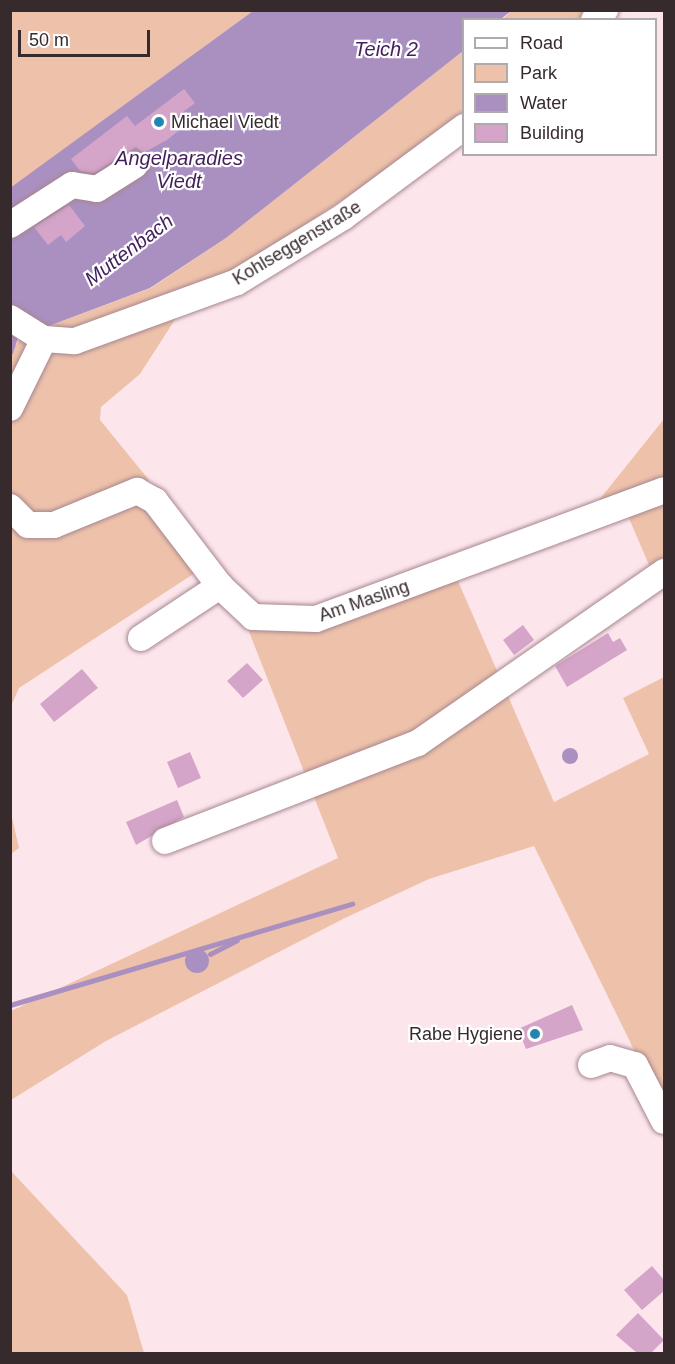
<!DOCTYPE html>
<html>
<head>
<meta charset="utf-8">
<style>
	body { margin:0 }
	#map { position:relative; width:675px; height:1364px; overflow:hidden; background:#fce6ec; font-family:Arial,sans-serif }
	div>[style] { position:absolute }
	.green>* { inset:0; background:#eec2aa }
	.water>* { inset:0; background:#aa90c1 }
	.round { border-radius:50% }
	.stream>* { height:5px; margin:-2.5px; padding:0 2.5px; transform-origin:2.5px; border-radius:2.5px; background:#aa90c1 }
	.building>* { inset:0; background:#d4a4c9 }
	.roads { filter:drop-shadow(0 0 2px #a7868f) drop-shadow(0 0 2px #a7868f) }
	.minor>* { height:26px; margin:-13px; padding:0 13px; transform-origin:13px; border-radius:13px; background:#fff }
	.dots>* { width:16px; height:16px; translate:-50% -50%; box-sizing:border-box; border:3px solid #fff; border-radius:50% }
	span { translate:-50% -50%; white-space:nowrap; text-align:center; line-height:1.15; -webkit-text-stroke:4.5px #fff; paint-order:stroke }
	.poi-label { font-size:18px; color:#372a2d }
	.left { translate:0 -50%; text-align:left }
	.right { translate:-100% -50%; text-align:right }
	.street-label { font-size:18px; color:#372a2d }
	.water-label { font-size:20px; color:#421f5a; font-style:italic }
	.frame { position:absolute; inset:0; border:12px solid #372a2d; pointer-events:none }
	.legend { position:absolute; left:462px; top:18px; width:195px; height:138px; box-sizing:border-box; background:#fff; border:2px solid #afaaab; margin:0; padding:8px 10px; list-style:none; font-size:18px; color:#372a2d }
	.legend li { display:flex; align-items:center; gap:12px; height:30px }
	.legend b { width:30px; border:2px solid #afaaab }
	.scale { position:absolute; left:18px; top:30px; width:132px; height:27px; box-sizing:border-box; border:3px solid #372a2d; border-top:0; padding-left:8px; font-size:18px; line-height:21px; white-space:nowrap; color:#372a2d; -webkit-text-stroke:4px #fff; paint-order:stroke }
</style>
</head>
<body>
<div id="map">
	<div class="green">
		<div style="clip-path:polygon(11px 10px,253px 10px,253px 11px,11px 188px)"></div>
		<div style="clip-path:polygon(511px 11px,595px 11px,584px 19px,502px 20px)"></div>
		<div style="clip-path:polygon(463px 51px,463px 119px,183px 307px,140px 374px,101px 407px,100px 420px,149px 480px,139px 484px,131px 500px,147px 502px,201px 569px,19px 688px,11px 706px,10px 353px,22px 336px,151px 288px,226px 238px)"></div>
		<div style="clip-path:polygon(664px 419px,664px 567px,652px 572px,619px 495px,599px 500px)"></div>
		<div style="clip-path:polygon(458px 581px,554px 802px,649px 754px,623px 698px,664px 677px,664px 1111px,534px 846px,429px 879px,345px 918px,106px 1041px,11px 1100px,11px 1011px,338px 858px,242px 614px,254px 622px)"></div>
		<div style="clip-path:polygon(11px 813px,19px 848px,11px 854px,10px 854px)"></div>
		<div style="clip-path:polygon(11px 1171px,127px 1295px,144px 1353px,11px 1353px)"></div>
	</div>
	<div class="water">
		<div style="clip-path:polygon(253px 11px,511px 11px,501px 19px,464px 20px,463px 51px,226px 238px,150px 288px,22px 336px,11px 320px,10px 188px)"></div>
		<div class="round" style="left:562px;top:748px;width:16px;height:16px"></div>
		<div class="round" style="left:185px;top:949px;width:24px;height:24px"></div>
	</div>
	<div class="stream">
		<div style="left:10px;top:336px;width:5px;rotate:11deg"></div>
		<div style="left:15px;top:337px;width:16px;rotate:108deg"></div>
		<div style="left:210px;top:954px;width:30px;rotate:-27deg"></div>
		<div style="left:10px;top:1005px;width:357px;rotate:-16.5deg"></div>
	</div>
	<div class="building">
		<div style="clip-path:polygon(184px 89px,195px 103px,175px 118px,182px 128px,167px 140px,143px 153px,136px 147px,94px 173px,80px 171px,71px 159px,127px 116px,135px 126px)"></div>
		<div style="clip-path:polygon(69px 205px,85px 226px,66px 242px,61px 235px,48px 245px,34px 227px)"></div>
		<div style="clip-path:polygon(523px 625px,534px 640px,514px 655px,503px 640px)"></div>
		<div style="clip-path:polygon(608px 633px,613px 642px,620px 638px,627px 650px,567px 687px,555px 666px)"></div>
		<div style="clip-path:polygon(247px 663px,263px 680px,243px 698px,227px 681px)"></div>
		<div style="clip-path:polygon(82px 669px,98px 688px,54px 722px,40px 704px)"></div>
		<div style="clip-path:polygon(190px 752px,201px 778px,178px 788px,167px 762px)"></div>
		<div style="clip-path:polygon(177px 800px,184px 817px,136px 845px,126px 822px)"></div>
		<div style="clip-path:polygon(572px 1005px,583px 1030px,526px 1049px,518px 1029px)"></div>
		<div style="clip-path:polygon(652px 1266px,664px 1280px,664px 1291px,642px 1310px,624px 1290px)"></div>
		<div style="clip-path:polygon(638px 1313px,664px 1340px,651px 1353px,637px 1353px,616px 1335px)"></div>
	</div>
	<div class="roads">
		<div class="minor">
			<div style="left:594px;top:20px;width:15px;rotate:-42deg"></div>
			<div style="left:10px;top:225px;width:74px;rotate:-32.8deg"></div>
			<div style="left:72px;top:185px;width:25px;rotate:9deg"></div>
			<div style="left:97px;top:189px;width:45px;rotate:-32.3deg"></div>
			<div style="left:10px;top:318px;width:40px;rotate:32deg"></div>
			<div style="left:44px;top:339px;width:31px;rotate:4deg"></div>
			<div style="left:75px;top:341px;width:172px;rotate:-20deg"></div>
			<div style="left:237px;top:282px;width:124px;rotate:-31.5deg"></div>
			<div style="left:343px;top:217px;width:151px;rotate:-36.6deg"></div>
			<div style="left:10px;top:408px;width:77px;rotate:-63.8deg"></div>
			<div style="left:10px;top:507px;width:25px;rotate:45deg"></div>
			<div style="left:28px;top:525px;width:26px"></div>
			<div style="left:54px;top:525px;width:90px;rotate:-22.3deg"></div>
			<div style="left:137px;top:491px;width:21px;rotate:29deg"></div>
			<div style="left:155px;top:501px;width:107px;rotate:52.6deg"></div>
			<div style="left:220px;top:586px;width:45px;rotate:43.2deg"></div>
			<div style="left:253px;top:617px;width:63px;rotate:1.8deg"></div>
			<div style="left:316px;top:619px;width:371px;rotate:-20.3deg"></div>
			<div style="left:141px;top:638px;width:95px;rotate:-33.4deg"></div>
			<div style="left:165px;top:841px;width:271px;rotate:-21.2deg"></div>
			<div style="left:418px;top:743px;width:300px;rotate:-34.8deg"></div>
			<div style="left:591px;top:1065px;width:20px;rotate:-20deg"></div>
			<div style="left:610px;top:1058px;width:26px;rotate:16deg"></div>
			<div style="left:635px;top:1065px;width:63px;rotate:62.6deg"></div>
		</div>
	</div>
	<div class="dots">
		<div style="left:159px;top:122px;background:#2485b0"></div>
		<div style="left:535px;top:1034px;background:#2485b0"></div>
	</div>
	<div class="poi-label">
		<span class="left" style="left:171px;top:122px">Michael Viedt</span>
		<span class="right" style="left:523px;top:1034px">Rabe Hygiene</span>
	</div>
	<div class="street-label">
		<span style="left:297px;top:243px;rotate:-31deg">Kohlseggenstraße</span>
		<span style="left:364px;top:601px;rotate:-19deg">Am Masling</span>
	</div>
	<div class="water-label">
		<span style="left:386px;top:49px">Teich 2</span>
		<span style="left:179px;top:170px">Angelparadies<br>Viedt</span>
		<span style="left:129px;top:250px;rotate:-37deg">Muttenbach</span>
	</div>
	<div class="frame"></div>
	<ul class="legend">
	<li><b style="height:8px;background:#fff"></b>Road</li>
	<li><b style="height:16px;background:#eec2aa"></b>Park</li>
	<li><b style="height:16px;background:#aa90c1"></b>Water</li>
	<li><b style="height:16px;background:#d4a4c9"></b>Building</li>
	</ul>
	<div class="scale">50 m</div>
</div>
</body>
</html>
